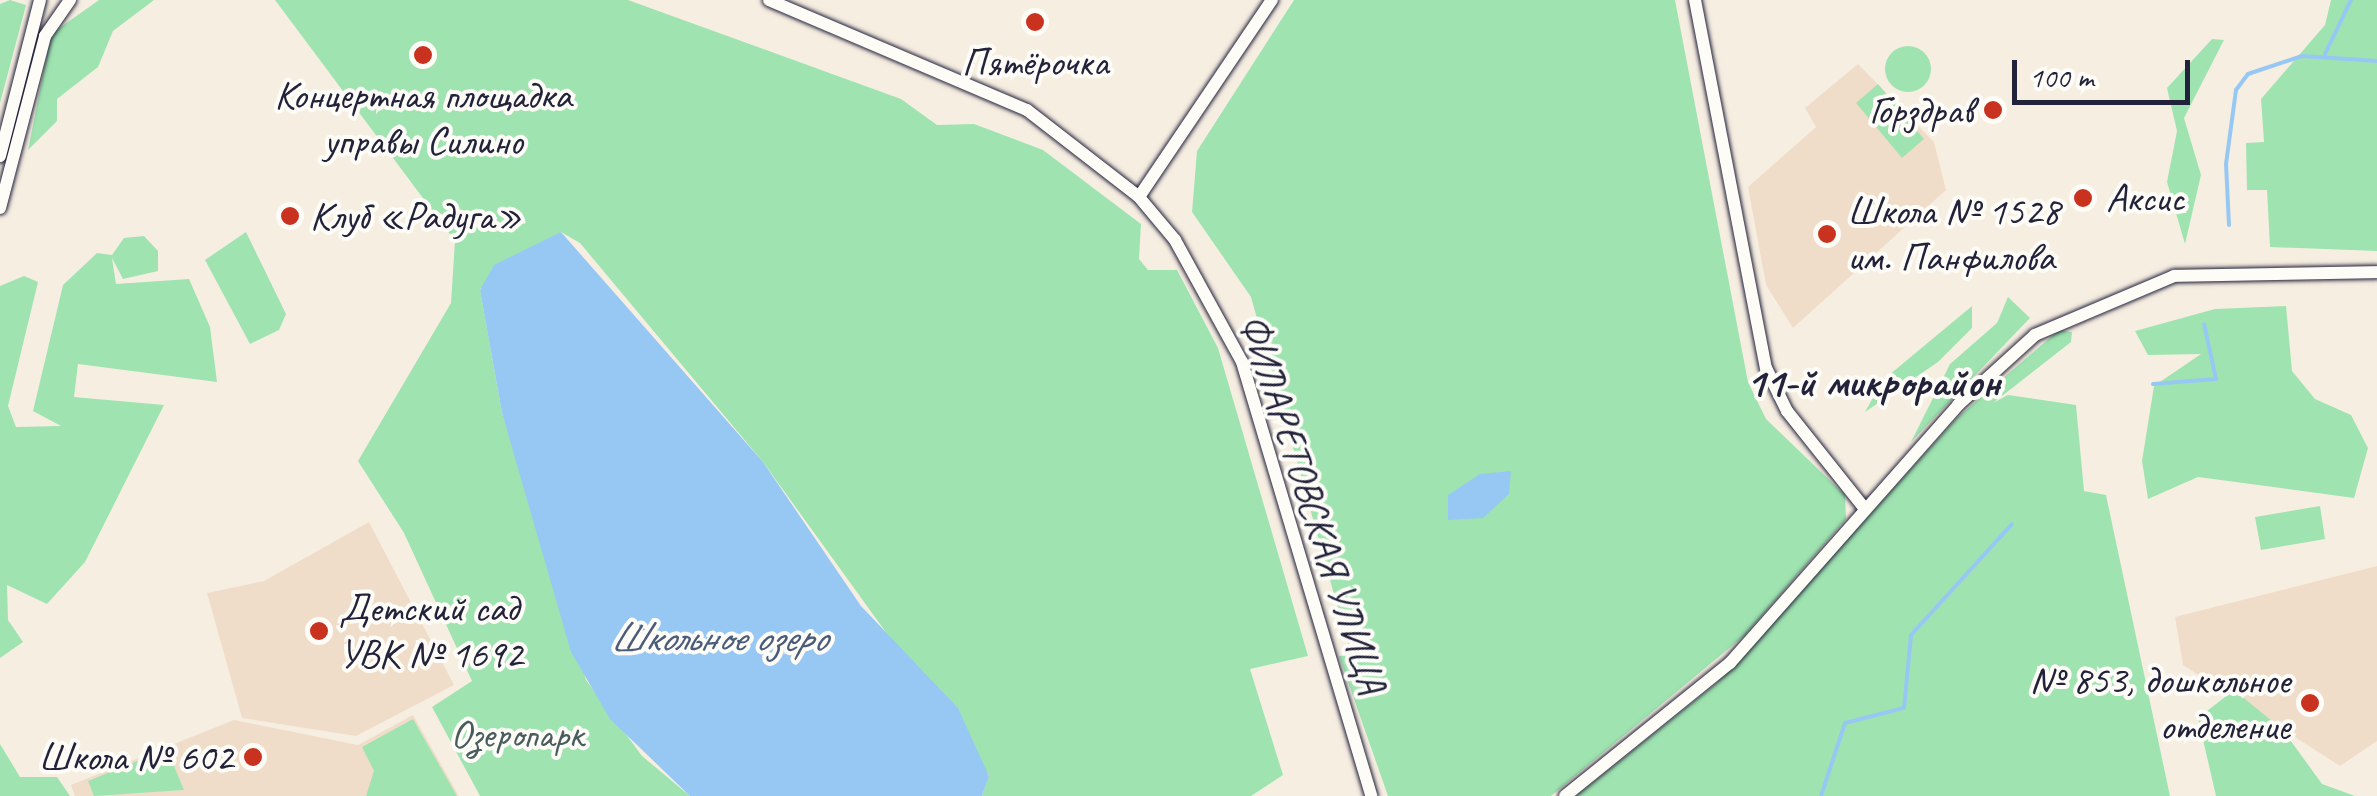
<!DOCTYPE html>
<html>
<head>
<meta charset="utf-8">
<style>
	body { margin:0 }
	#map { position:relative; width:2377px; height:796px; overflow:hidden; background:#f7eee2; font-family:Caveat,sans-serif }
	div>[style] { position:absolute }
	.built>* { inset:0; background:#f0ddc9 }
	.green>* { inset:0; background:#9fe4b0 }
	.round { border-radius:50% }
	.water>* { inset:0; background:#97c8f3 }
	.stream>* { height:4px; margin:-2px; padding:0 2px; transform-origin:2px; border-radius:2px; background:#97c8f3 }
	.roads { filter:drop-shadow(0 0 2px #22223b) drop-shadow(0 0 2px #22223b) }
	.minor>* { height:12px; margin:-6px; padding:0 6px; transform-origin:6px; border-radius:6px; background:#fdfcf7 }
	.dots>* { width:28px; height:28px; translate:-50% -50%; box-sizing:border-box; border:5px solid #fdfcf7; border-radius:50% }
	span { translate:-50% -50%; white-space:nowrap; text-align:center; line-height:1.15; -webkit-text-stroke:8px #fdfcf7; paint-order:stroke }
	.poi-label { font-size:40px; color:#22223b }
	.right { translate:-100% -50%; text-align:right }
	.left { translate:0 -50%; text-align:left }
	.street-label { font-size:40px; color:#22223b }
	.park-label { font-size:40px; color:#485c5e }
	.neighbourhood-label { font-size:42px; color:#22223b; font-weight:700 }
	.water-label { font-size:42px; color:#4b5c7b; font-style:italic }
	.scale { position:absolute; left:2012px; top:60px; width:178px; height:45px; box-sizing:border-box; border:5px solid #22223b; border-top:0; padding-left:12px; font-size:30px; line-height:35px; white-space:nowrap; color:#22223b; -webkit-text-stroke:8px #fdfcf7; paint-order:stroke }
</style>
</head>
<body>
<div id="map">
	<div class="built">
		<div style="clip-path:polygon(1858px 64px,1934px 142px,1946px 190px,1793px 328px,1766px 285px,1748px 187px,1816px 127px,1805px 108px)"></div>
		<div style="clip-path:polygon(369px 522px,454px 685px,356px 736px,242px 718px,207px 593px,264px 581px)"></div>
		<div style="clip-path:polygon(2377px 566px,2377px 741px,2340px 766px,2183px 665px,2175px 617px)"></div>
		<div style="clip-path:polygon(413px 715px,459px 796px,75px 796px,71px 785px,234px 720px,358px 745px)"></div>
	</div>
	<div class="green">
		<div style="clip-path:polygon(10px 0,26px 5px,0 103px,0 4px)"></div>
		<div style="clip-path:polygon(99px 0,154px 0,113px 31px,98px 67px,57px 99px,57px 121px,28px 150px,51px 34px)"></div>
		<div style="clip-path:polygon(275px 0,628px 0,901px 99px,937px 125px,974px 124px,1043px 150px,1141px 224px,1139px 259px,1148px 270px,1177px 270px,1218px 348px,1308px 656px,1250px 669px,1283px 775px,1251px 796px,982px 796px,989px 775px,763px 462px,580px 243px,561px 232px,480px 289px,502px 413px,586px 680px,642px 756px,690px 796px,480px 796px,432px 707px,472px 681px,404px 533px,358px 461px,451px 303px,455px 241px)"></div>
		<div style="clip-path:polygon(1294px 0,1675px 0,1748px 382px,1766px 419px,1845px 495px,1846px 519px,1745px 635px,1551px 796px,1388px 796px,1339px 656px,1351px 655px,1251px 297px,1192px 212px,1197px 151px)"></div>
		<div style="clip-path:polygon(2331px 0,2377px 0,2377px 251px,2270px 247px,2267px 190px,2247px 190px,2246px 143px,2264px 142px,2261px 99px,2325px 25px)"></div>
		<div style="clip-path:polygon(2212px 39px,2224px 40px,2184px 118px,2201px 175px,2185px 244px,2167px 182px,2177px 131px,2167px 88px)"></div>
		<div class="round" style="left:1885px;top:46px;width:46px;height:46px"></div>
		<div style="clip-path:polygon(1878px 84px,1924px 139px,1902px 158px,1856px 103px)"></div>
		<div style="clip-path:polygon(246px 232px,286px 314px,279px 330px,250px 344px,205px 260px)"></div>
		<div style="clip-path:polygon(144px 236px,158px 251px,158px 271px,123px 279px,112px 258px,116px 284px,189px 279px,210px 327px,217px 382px,78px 364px,74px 397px,164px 405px,85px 562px,47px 604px,7px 585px,8px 620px,23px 642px,0 658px,0 286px,24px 276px,38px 282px,8px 406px,16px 427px,61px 426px,33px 411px,63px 285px,97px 253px,112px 255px,124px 238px)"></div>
		<div style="clip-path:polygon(2008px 297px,2030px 318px,1911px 442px,1950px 364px,1997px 323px)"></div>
		<div style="clip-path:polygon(1972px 306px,1972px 328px,1938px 362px,1865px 412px,1883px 380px)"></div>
		<div style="clip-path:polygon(2286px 306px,2292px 371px,2315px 399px,2351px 415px,2368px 448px,2354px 498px,2198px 477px,2148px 499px,2142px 461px,2154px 386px,2201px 354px,2148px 355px,2135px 331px,2215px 309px)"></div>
		<div style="clip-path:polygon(2059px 330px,2072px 332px,2071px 342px,1993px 403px,2008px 395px,2076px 405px,2084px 491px,2106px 495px,2170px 796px,1576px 796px,1717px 683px,1958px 417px)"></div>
		<div style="clip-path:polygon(2320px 506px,2325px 539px,2261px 550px,2255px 517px)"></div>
		<div style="clip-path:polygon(2234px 690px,2283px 730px,2322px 784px,2355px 796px,2216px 796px,2198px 718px)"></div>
		<div style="clip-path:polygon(413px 719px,457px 796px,366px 796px,374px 771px,362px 747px)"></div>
		<div style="clip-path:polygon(0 744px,20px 777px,57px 777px,70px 796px,0 796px)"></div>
		<div style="clip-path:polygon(167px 749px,184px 790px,94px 796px,88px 781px)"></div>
	</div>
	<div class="water">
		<div style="clip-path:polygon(561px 232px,763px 462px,861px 606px,958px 708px,989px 776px,982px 796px,690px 796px,610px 719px,571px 652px,502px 413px,480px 290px,494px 265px)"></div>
		<div style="clip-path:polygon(1511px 471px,1509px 494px,1483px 518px,1448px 520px,1448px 495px,1480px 474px)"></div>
	</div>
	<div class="stream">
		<div style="left:2325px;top:54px;width:60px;rotate:-64.3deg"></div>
		<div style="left:2229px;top:225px;width:61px;rotate:-92.8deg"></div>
		<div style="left:2226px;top:164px;width:75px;rotate:-82.3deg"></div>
		<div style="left:2236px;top:90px;width:20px;rotate:-53deg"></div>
		<div style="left:2248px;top:74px;width:57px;rotate:-18.4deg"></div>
		<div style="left:2302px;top:56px;width:75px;rotate:3.8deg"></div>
		<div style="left:2153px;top:384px;width:63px;rotate:-4.5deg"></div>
		<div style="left:2216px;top:379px;width:56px;rotate:-102.3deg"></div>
		<div style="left:1821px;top:796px;width:77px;rotate:-71.8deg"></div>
		<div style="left:1845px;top:723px;width:61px;rotate:-14.3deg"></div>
		<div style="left:1904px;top:708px;width:73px;rotate:-84.5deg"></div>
		<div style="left:1911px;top:635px;width:150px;rotate:-47.7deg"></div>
	</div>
	<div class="roads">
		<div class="minor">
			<div style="left:769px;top:0;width:280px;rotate:23.1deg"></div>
			<div style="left:1027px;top:110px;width:142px;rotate:37.8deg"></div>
			<div style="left:1139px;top:197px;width:56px;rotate:50.1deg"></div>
			<div style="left:1175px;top:240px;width:139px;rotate:61.2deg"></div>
			<div style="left:1242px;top:362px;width:453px;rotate:73.4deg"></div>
			<div style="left:1695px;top:0;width:375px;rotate:79.1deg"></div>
			<div style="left:1766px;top:368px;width:48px;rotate:64deg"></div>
			<div style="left:1787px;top:411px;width:125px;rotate:51.5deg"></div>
			<div style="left:0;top:156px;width:161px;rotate:-75.6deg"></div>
			<div style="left:1139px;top:197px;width:238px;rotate:-56deg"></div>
			<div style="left:0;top:208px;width:178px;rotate:-75.3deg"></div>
			<div style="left:45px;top:36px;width:44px;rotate:-55.2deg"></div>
			<div style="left:1565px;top:796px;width:212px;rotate:-38.9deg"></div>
			<div style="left:1730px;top:663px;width:344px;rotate:-48.5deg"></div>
			<div style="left:1958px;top:405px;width:104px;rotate:-42.3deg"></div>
			<div style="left:2035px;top:335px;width:151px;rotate:-23deg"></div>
			<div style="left:2174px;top:276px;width:203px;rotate:-1.1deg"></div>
		</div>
	</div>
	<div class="dots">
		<div style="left:1035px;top:22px;background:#c8321e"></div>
		<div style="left:423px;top:55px;background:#c8321e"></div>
		<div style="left:1993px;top:110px;background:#c8321e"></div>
		<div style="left:2083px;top:198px;background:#c8321e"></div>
		<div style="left:290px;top:216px;background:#c8321e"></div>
		<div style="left:1827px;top:234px;background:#c8321e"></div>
		<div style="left:319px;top:631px;background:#c8321e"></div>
		<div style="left:2310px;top:703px;background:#c8321e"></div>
		<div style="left:253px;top:757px;background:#c8321e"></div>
	</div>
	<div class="poi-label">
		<span style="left:1035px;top:62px">Пятёрочка</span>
		<span style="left:423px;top:118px">Концертная площадка<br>управы Силино</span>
		<span class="right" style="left:1973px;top:110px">Горздрав</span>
		<span class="left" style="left:2106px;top:198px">Аксис</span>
		<span class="left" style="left:1847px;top:234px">Школа № 1528<br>им. Панфилова</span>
		<span class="left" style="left:310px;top:216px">Клуб «Радуга»</span>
		<span class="left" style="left:339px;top:631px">Детский сад<br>УВК № 1692</span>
		<span class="right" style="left:2290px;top:703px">№ 853, дошкольное<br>отделение</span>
		<span class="right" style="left:233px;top:757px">Школа № 602</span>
	</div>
	<div class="street-label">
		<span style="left:1313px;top:504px;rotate:72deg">ФИЛАРЕТОВСКАЯ УЛИЦА</span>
	</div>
	<div class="park-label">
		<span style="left:517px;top:734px">Озеропарк</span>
	</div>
	<div class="neighbourhood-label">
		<span style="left:1873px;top:383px">11-й микрорайон</span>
	</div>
	<div class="water-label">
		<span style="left:718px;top:638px">Школьное озеро</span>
	</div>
	<div class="scale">100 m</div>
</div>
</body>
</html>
